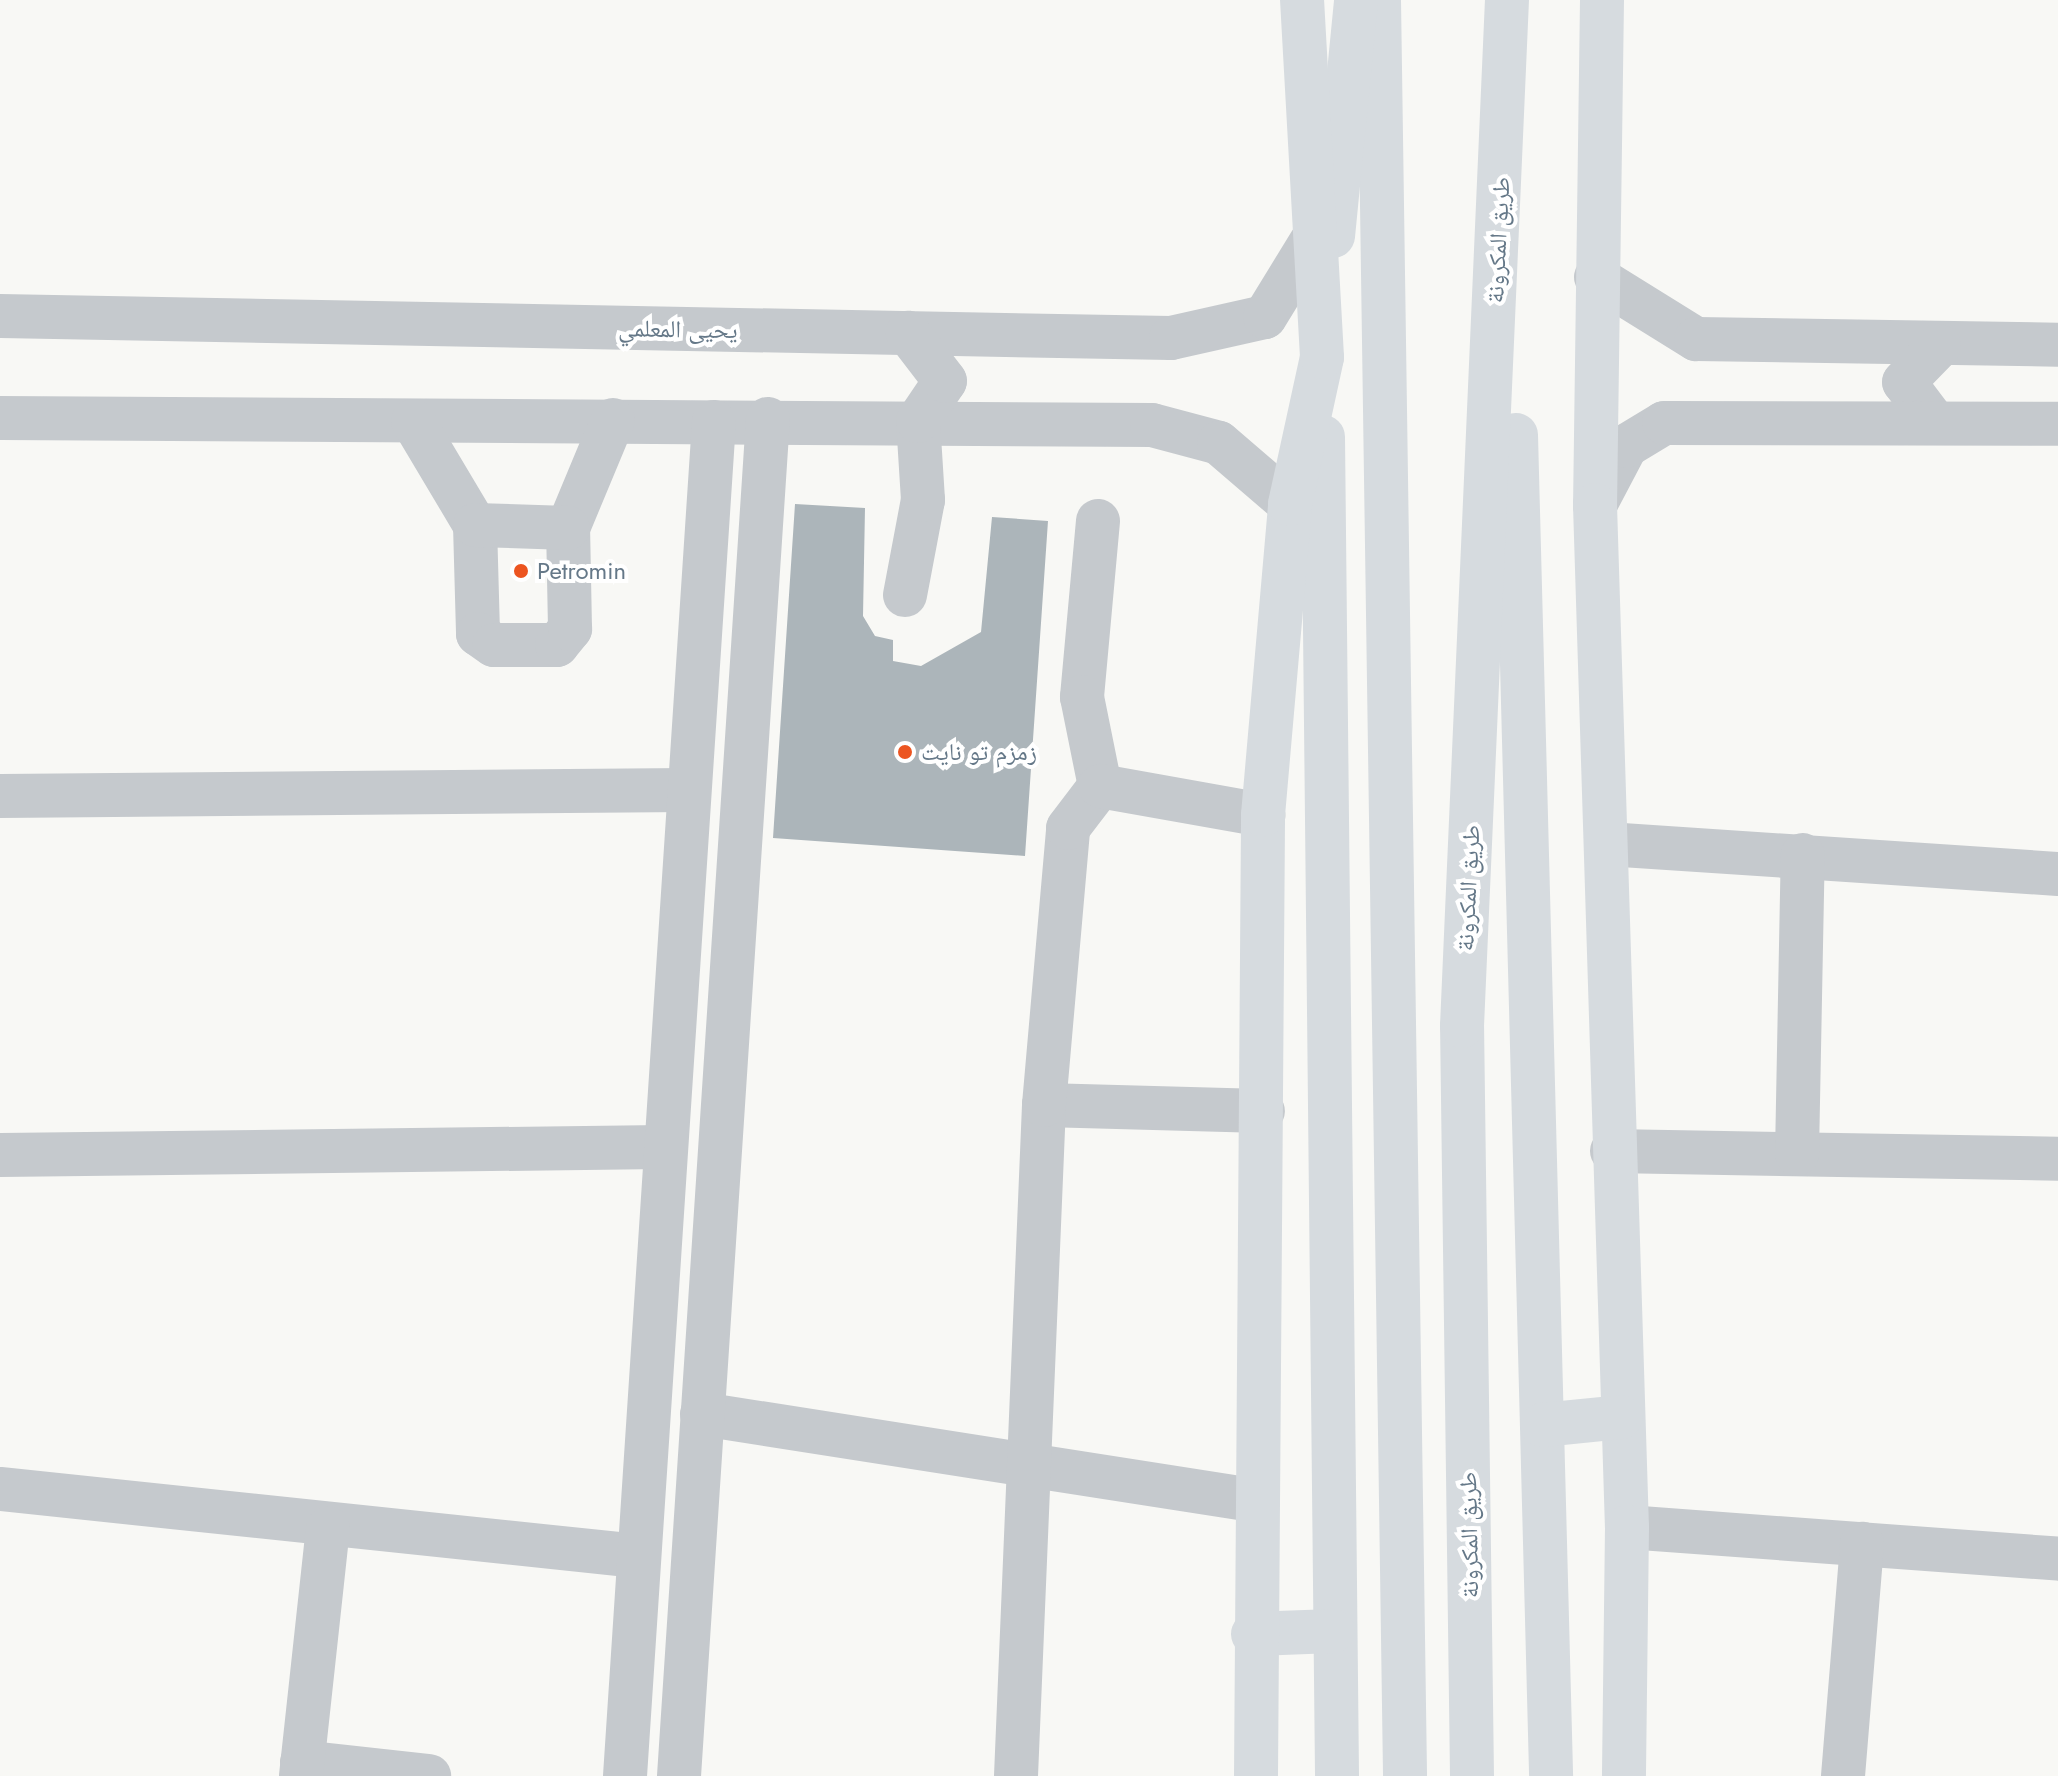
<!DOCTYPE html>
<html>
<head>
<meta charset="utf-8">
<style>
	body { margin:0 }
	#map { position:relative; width:2058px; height:1776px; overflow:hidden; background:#f8f8f5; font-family:Jost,"Noto Naskh Arabic",sans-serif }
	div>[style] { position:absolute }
	.building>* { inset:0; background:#acb5ba }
	.minor>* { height:44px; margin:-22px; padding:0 22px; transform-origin:22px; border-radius:22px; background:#c5c9cd }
	.major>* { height:44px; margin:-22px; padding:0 22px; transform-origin:22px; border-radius:22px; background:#d6dbdf }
	.dots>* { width:22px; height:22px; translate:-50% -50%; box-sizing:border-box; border:4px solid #fff; border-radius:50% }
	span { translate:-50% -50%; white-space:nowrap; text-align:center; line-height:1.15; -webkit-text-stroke:8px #fff; paint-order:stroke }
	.street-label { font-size:24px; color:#657888 }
	.poi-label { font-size:24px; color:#657888 }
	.left { translate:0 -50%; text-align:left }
</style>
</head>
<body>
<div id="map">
	<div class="building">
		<div style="clip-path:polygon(795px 504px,865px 508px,863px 616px,875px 636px,893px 640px,893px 661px,921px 666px,981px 632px,992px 517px,1048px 521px,1025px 856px,773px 838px)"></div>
	</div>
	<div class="minor">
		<div style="left:1596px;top:277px;width:118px;rotate:31.8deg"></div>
		<div style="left:1696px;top:339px;width:362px;rotate:0.9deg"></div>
		<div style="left:0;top:316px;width:1171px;rotate:1.08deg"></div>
		<div style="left:1171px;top:338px;width:96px;rotate:-12.6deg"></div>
		<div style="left:1265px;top:317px;width:88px;rotate:-58.5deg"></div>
		<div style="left:0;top:418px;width:1152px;rotate:0.35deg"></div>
		<div style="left:1152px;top:425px;width:69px;rotate:15deg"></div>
		<div style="left:1219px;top:443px;width:94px;rotate:40.7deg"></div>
		<div style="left:413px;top:421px;width:121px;rotate:59.2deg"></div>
		<div style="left:475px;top:525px;width:109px;rotate:88.4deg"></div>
		<div style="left:478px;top:634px;width:19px;rotate:35deg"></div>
		<div style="left:494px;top:645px;width:63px"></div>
		<div style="left:557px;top:645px;width:21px;rotate:-51deg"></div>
		<div style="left:570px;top:629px;width:101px;rotate:-91.1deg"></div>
		<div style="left:568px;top:528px;width:117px;rotate:-67.4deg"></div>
		<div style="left:1935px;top:423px;width:51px;rotate:-127.1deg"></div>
		<div style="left:1904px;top:382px;width:50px;rotate:-45.8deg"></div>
		<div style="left:1595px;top:505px;width:67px;rotate:-62.3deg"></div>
		<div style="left:1626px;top:446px;width:44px;rotate:-31.2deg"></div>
		<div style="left:1664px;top:423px;width:394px;rotate:0.1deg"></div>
		<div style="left:1098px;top:521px;width:177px;rotate:95.2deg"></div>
		<div style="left:1082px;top:697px;width:91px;rotate:78.6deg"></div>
		<div style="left:475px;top:525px;width:93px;rotate:1.8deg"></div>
		<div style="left:905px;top:595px;width:97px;rotate:-79.3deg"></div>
		<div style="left:923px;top:500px;width:79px;rotate:-93.6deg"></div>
		<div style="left:918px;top:421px;width:48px;rotate:-56deg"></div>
		<div style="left:945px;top:381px;width:61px;rotate:-127.6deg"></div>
		<div style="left:0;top:796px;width:687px;rotate:-0.5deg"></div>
		<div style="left:1607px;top:844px;width:452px;rotate:3.8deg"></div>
		<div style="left:1044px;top:1105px;width:219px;rotate:1.6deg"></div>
		<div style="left:1612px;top:1151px;width:446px;rotate:1deg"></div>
		<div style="left:1797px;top:1154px;width:299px;rotate:-88.9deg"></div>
		<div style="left:0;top:1155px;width:662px;rotate:-0.69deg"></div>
		<div style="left:702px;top:1414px;width:557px;rotate:8.89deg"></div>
		<div style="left:0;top:1489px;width:641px;rotate:6deg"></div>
		<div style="left:1627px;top:1527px;width:432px;rotate:4.2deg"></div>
		<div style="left:302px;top:1762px;width:128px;rotate:6.3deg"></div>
		<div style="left:301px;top:1776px;width:249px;rotate:-83.8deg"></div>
		<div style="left:625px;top:1776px;width:1357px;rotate:-86.24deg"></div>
		<div style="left:679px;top:1776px;width:1360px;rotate:-86.25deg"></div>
		<div style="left:1016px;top:1776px;width:672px;rotate:-87.61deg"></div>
		<div style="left:1044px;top:1105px;width:278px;rotate:-85deg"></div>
		<div style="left:1068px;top:828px;width:53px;rotate:-52.7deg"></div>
		<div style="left:1100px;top:786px;width:166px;rotate:10.1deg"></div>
		<div style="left:1843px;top:1776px;width:233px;rotate:-85.3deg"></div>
	</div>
	<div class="major">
		<div style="left:1379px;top:0;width:1776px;rotate:89.16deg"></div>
		<div style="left:1602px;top:0;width:505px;rotate:90.79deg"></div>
		<div style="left:1595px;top:505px;width:1023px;rotate:88.21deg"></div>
		<div style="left:1627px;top:1527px;width:249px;rotate:90.7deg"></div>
		<div style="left:1333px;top:236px;width:237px;rotate:-84.4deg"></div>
		<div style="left:1516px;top:435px;width:1341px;rotate:88.5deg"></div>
		<div style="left:1323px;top:437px;width:1339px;rotate:89.4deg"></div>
		<div style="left:1542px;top:1425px;width:79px;rotate:-5.8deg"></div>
		<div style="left:1253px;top:1634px;width:80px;rotate:-2.1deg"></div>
		<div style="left:1256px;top:1776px;width:961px;rotate:-89.58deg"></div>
		<div style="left:1263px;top:815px;width:312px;rotate:-85deg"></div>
		<div style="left:1290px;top:504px;width:150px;rotate:-77.7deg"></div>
		<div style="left:1322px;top:357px;width:358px;rotate:-93.2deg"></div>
		<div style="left:1472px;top:1776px;width:750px;rotate:-90.76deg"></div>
		<div style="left:1462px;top:1026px;width:1027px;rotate:-87.49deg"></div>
	</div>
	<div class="dots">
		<div style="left:521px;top:571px;background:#ec5521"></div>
		<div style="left:905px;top:752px;background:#ec5521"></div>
	</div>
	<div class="street-label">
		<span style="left:1498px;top:240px;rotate:-87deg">طريق المكرونة</span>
		<span style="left:678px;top:329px;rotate:1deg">يحيى المعلمي</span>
		<span style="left:1468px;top:888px;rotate:-87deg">طريق المكرونة</span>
		<span style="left:1469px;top:1535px;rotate:-91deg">طريق المكرونة</span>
	</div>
	<div class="poi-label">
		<span class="left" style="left:537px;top:571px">Petromin</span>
		<span class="left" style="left:921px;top:752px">زمزم تو نايت</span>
	</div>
</div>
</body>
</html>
